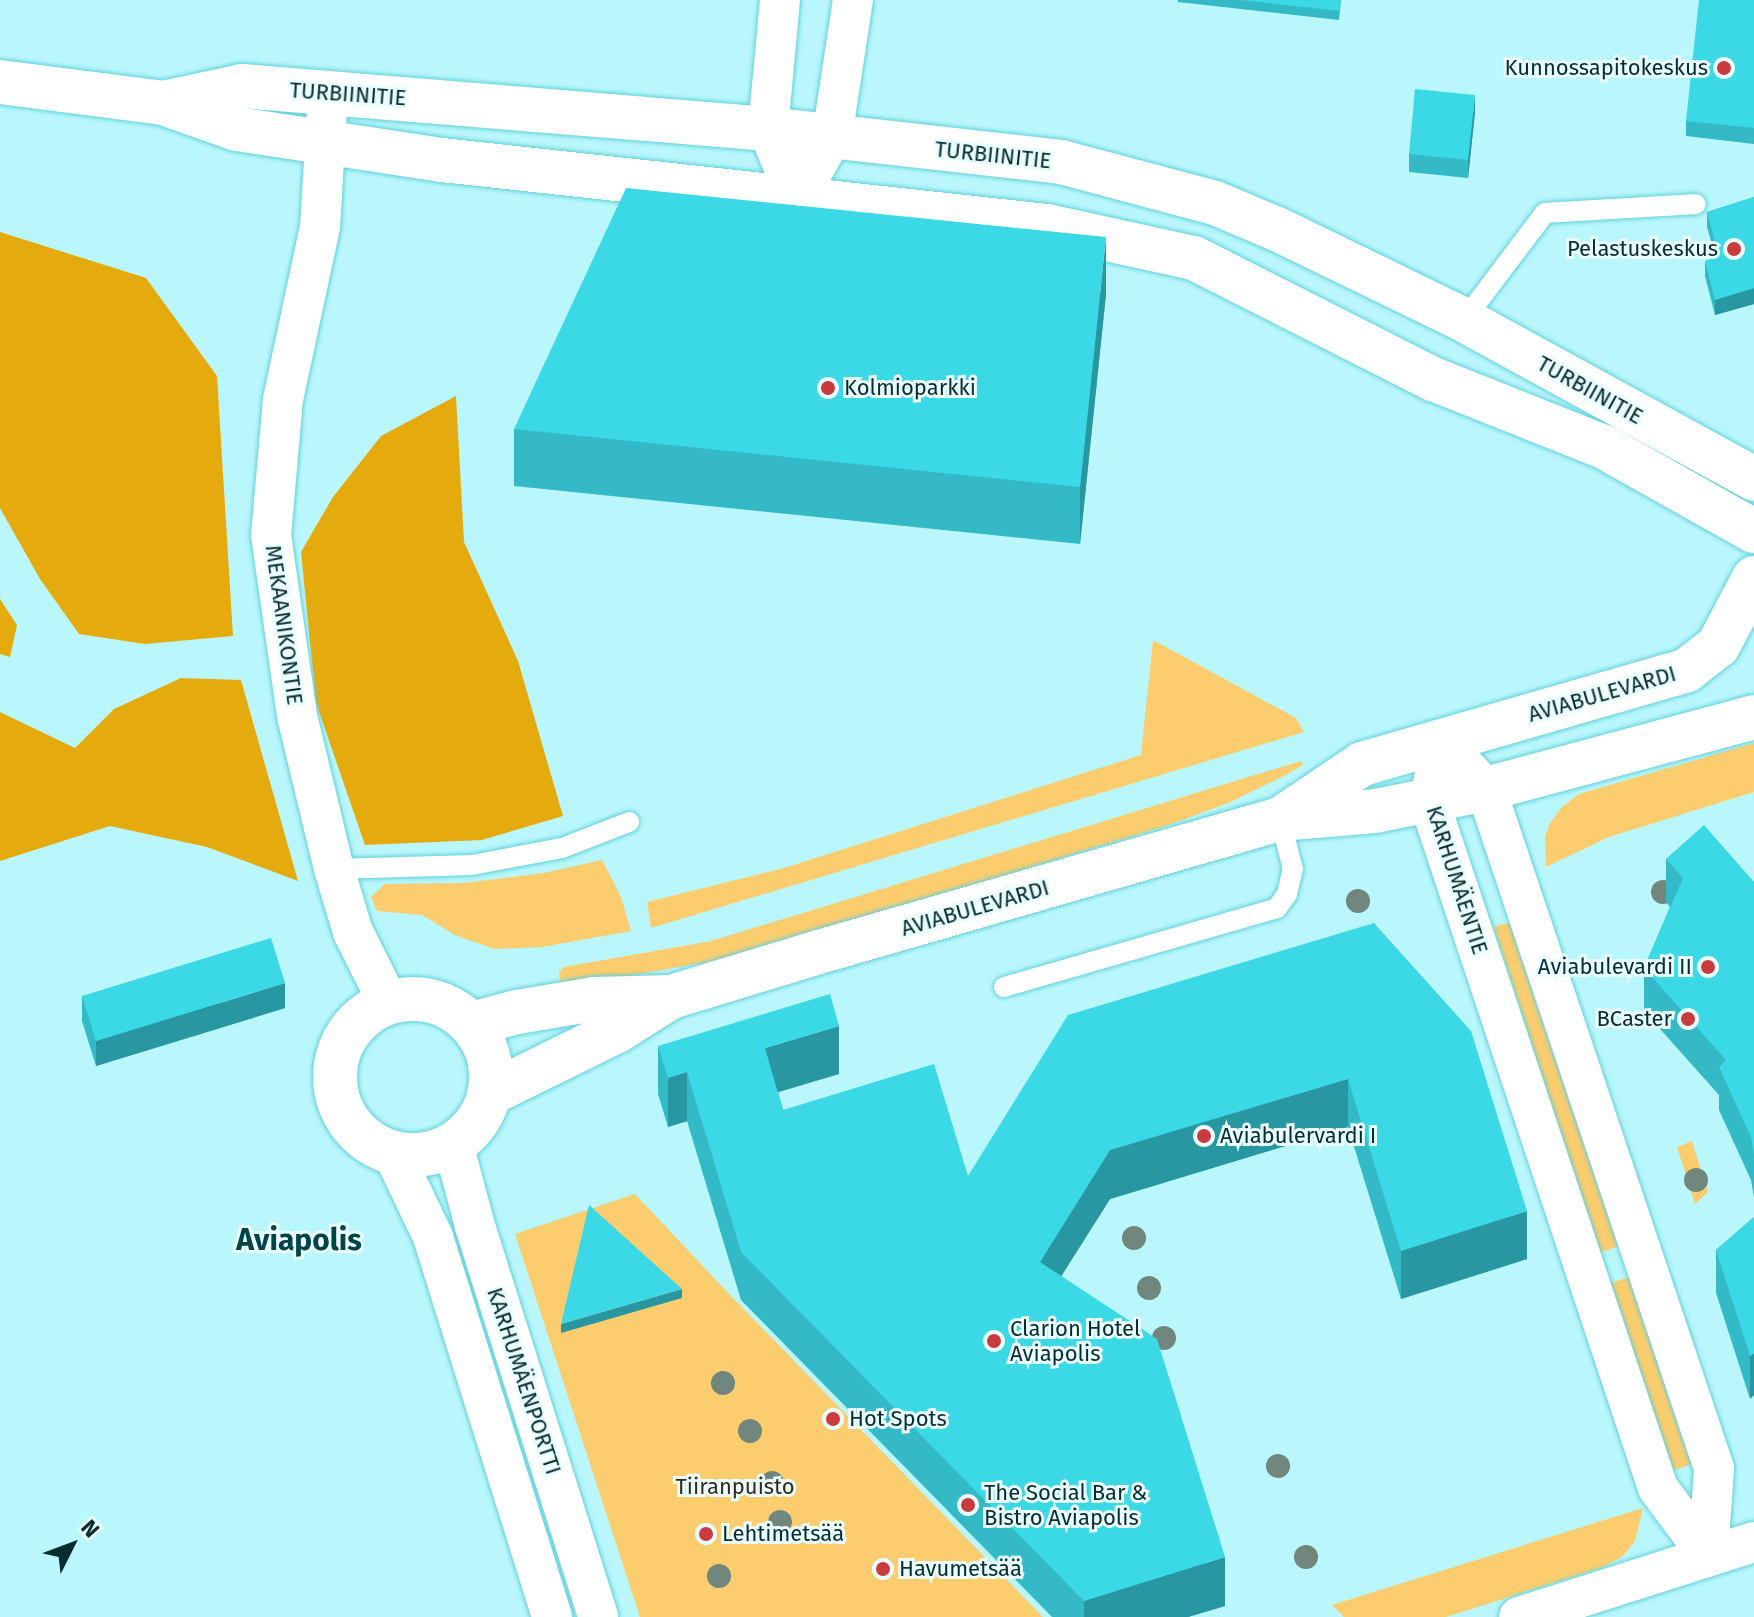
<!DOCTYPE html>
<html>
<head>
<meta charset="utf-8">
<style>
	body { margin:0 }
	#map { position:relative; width:1754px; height:1617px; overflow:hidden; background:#baf7fd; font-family:"Fira Sans",sans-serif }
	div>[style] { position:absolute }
	.green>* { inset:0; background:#fbcd6e }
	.forest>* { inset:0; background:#e5ab0e }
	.roads { filter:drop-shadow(0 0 2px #62d1db) drop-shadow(0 0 2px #62d1db) }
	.service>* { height:20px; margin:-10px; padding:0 10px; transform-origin:10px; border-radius:10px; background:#fff }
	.minor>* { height:40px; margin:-20px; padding:0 20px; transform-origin:20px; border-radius:20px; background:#fff }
	.tertiary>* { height:44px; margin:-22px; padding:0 22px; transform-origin:22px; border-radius:22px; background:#fff }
	.tertiary>.ring { margin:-22px; padding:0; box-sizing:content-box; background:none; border:44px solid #fff; border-radius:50% }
	.trees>* { width:24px; height:24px; margin:-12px; border-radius:50%; background:#71877e }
	.wall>* { inset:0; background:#33bac6 }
	.shaded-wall>* { inset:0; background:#2997a1 }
	.building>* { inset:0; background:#3bd8e6 }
	.dots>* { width:22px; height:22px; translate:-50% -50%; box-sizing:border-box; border:4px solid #e9fcfe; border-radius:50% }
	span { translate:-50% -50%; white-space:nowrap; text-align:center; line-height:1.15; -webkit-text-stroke:6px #e9fcfe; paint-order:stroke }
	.poi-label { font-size:22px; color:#082d30 }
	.right { translate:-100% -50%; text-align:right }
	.left { translate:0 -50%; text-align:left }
	.street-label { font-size:22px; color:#082d30 }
	.park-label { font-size:22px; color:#352b16 }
	.district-label { font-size:30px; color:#00444a; font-weight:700 }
	.north { position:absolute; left:32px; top:1505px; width:80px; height:80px; -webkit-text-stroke:6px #e9fcfe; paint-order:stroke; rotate:48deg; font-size:22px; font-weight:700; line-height:32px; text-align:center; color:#082d30 }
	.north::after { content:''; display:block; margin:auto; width:28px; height:36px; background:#082d30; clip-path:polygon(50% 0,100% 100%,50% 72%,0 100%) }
</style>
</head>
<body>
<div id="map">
	<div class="green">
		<div style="clip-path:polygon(1153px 640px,1296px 718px,1304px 732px,651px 928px,647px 902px,784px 868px,1141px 755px)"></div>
		<div style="clip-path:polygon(1754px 743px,1754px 792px,1609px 837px,1546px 867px,1545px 837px,1550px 823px,1562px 807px,1579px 794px)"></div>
		<div style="clip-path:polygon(1301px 761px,1303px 765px,1284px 776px,1228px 803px,1166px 826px,735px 957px,561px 988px,559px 972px,564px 967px,711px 941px)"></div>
		<div style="clip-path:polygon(602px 860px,621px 897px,631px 931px,542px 947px,494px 949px,455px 935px,422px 915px,377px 911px,371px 897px,385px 884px,463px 883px,543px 873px)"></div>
		<div style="clip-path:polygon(1517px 920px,1622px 1245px,1599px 1253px,1494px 927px)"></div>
		<div style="clip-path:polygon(1692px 1141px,1708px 1192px,1695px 1204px,1677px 1147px)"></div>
		<div style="clip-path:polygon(635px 1194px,732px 1297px,1043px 1617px,640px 1617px,515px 1234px)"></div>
		<div style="clip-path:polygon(1632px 1276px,1692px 1464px,1669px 1472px,1608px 1284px)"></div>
		<div style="clip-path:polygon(1643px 1508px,1635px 1541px,1623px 1556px,1604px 1567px,1446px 1617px,1344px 1617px,1332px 1605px)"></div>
	</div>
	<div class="forest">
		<div style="clip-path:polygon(0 232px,146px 278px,217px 376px,233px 636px,145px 644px,79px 634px,40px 579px,0 508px)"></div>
		<div style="clip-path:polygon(456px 396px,464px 542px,518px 661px,563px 816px,482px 840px,365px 845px,316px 703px,301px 552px,333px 497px,381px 436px)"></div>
		<div style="clip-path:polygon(0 599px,17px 625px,10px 657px,0 654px)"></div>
		<div style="clip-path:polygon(181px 678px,241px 680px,298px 881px,207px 847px,110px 826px,0 861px,0 712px,75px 748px,114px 709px)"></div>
	</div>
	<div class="roads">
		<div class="service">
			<div style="left:1464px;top:320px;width:134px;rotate:-52.9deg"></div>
			<div style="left:1545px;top:213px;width:151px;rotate:-3.4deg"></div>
			<div style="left:334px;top:869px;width:138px;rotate:-1.7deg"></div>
			<div style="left:472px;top:865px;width:92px;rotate:-10.7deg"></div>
			<div style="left:562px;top:848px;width:72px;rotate:-21.2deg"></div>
			<div style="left:1004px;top:987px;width:284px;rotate:-16.1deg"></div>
			<div style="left:1277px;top:908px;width:17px;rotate:-54deg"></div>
			<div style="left:1287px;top:894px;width:26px;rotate:-77deg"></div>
			<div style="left:1293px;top:869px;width:52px;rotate:-104.6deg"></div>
		</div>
		<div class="minor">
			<div style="left:780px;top:0;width:130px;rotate:95.3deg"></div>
			<div style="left:768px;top:129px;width:76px;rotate:67.5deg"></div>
			<div style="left:328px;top:93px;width:134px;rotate:93.4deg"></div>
			<div style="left:320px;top:227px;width:176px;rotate:102.1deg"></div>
			<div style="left:283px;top:399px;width:137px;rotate:95deg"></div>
			<div style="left:271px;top:535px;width:183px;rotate:81.8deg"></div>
			<div style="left:297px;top:716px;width:157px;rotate:76.4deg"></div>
			<div style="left:334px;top:869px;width:66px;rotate:73.2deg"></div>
			<div style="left:353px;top:932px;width:78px;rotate:63.4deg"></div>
			<div style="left:797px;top:199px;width:71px;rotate:-60.6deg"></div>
			<div style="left:832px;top:137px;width:139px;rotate:-81.3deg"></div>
			<div style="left:1441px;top:741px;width:66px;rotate:46.8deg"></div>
			<div style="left:1486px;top:789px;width:716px;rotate:71.44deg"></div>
			<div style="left:1714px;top:1468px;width:87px;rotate:93.9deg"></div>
			<div style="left:1436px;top:769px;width:33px;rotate:102deg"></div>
			<div style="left:1429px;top:801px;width:724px;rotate:71.57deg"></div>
			<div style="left:1658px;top:1488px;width:84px;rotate:53.3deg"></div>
			<div style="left:453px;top:1144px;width:85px;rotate:75deg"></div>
			<div style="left:475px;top:1226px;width:410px;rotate:72.5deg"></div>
			<div style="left:393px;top:1153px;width:93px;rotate:64.5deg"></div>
			<div style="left:433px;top:1237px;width:398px;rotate:72.6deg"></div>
			<div style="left:1519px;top:1617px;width:247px;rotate:-17.7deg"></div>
		</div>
		<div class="tertiary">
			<div style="left:0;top:82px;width:164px;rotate:7.3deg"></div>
			<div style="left:163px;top:103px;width:78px;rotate:19.4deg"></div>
			<div style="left:237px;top:129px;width:207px;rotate:8.6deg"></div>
			<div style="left:442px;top:160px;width:609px;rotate:6.23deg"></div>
			<div style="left:1047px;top:226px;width:150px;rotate:12.3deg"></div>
			<div style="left:1194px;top:258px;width:268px;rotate:26.9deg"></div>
			<div style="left:1433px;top:379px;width:186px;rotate:21.7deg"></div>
			<div style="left:1606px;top:448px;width:170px;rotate:29.3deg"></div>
			<div style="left:163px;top:103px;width:81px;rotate:-12.1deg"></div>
			<div style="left:242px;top:86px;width:528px;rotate:4.67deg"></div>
			<div style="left:768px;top:129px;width:295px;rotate:6.4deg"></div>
			<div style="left:1061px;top:162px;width:159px;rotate:14.9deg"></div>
			<div style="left:1215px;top:203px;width:67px;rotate:22.8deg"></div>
			<div style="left:1277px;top:229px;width:208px;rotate:25.9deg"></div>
			<div style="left:1464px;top:320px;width:331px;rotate:28.7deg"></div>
			<div style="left:1282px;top:818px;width:97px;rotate:-34deg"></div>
			<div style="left:1362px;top:764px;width:338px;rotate:-16.1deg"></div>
			<div style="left:1687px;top:670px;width:39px;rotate:-38deg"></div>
			<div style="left:1718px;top:646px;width:77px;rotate:-62.1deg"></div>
			<div class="ring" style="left:335px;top:999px;width:112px;height:112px"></div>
			<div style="left:471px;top:1024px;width:48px;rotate:-14.6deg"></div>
			<div style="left:517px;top:1012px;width:79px;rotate:-9.5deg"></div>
			<div style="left:595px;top:999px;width:75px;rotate:-1.5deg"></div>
			<div style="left:489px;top:1094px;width:143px;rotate:-26.2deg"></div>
			<div style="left:617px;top:1031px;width:64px;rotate:-32.2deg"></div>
			<div style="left:671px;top:997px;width:155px;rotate:-16.9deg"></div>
			<div style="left:819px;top:952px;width:480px;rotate:-16.1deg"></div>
			<div style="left:1280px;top:819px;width:95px;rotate:-4.8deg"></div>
			<div style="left:1375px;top:811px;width:113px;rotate:-11.2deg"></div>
			<div style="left:1486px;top:789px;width:278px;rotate:-15deg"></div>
		</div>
	</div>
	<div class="trees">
		<div style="left:1663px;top:892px"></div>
		<div style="left:1358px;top:901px"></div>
		<div style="left:1696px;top:1180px"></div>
		<div style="left:1134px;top:1238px"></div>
		<div style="left:1149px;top:1288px"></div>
		<div style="left:1164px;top:1338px"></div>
		<div style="left:723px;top:1383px"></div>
		<div style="left:750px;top:1431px"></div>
		<div style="left:1278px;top:1466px"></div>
		<div style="left:772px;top:1483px"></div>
		<div style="left:780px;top:1522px"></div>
		<div style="left:1306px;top:1557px"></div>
		<div style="left:719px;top:1576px"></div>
	</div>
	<div class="wall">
		<div style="clip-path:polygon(1178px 0,1341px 0,1339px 20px,1178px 2px)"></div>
		<div style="clip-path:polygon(1754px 0,1754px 144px,1686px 136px,1686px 121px)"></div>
		<div style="clip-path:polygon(1475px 112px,1468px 178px,1409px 172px,1409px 154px)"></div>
		<div style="clip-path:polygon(1754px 197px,1754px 304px,1715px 315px,1705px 276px,1705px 261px,1716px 258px,1707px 227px,1707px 212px)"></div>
		<div style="clip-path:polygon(1106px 294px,1080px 544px,514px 486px,514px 429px)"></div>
		<div style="clip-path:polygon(1666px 859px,1754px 882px,1754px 1198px,1751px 1180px,1719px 1110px,1719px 1095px,1644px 1011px,1644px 968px,1670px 907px,1666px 902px)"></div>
		<div style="clip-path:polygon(1374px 923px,1527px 1259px,1401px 1299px,1348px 1127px,1110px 1199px,1061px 1276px,1225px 1606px,1188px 1617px,1052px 1617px,741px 1300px,687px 1121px,668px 1127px,658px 1094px,658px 1046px,839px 1074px,778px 1092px,783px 1110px,968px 1176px)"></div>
		<div style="clip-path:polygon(82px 996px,285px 1008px,96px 1066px,82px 1021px)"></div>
		<div style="clip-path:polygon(1754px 1217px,1750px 1399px,1716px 1293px,1716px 1250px)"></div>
	</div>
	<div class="shaded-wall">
		<div style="clip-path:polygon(1475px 95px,1475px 112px,1468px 178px,1468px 160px)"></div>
		<div style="clip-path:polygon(1106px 237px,1106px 294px,1080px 544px,1080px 487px)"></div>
		<div style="clip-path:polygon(1754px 288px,1754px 304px,1715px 315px,1715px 300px)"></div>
		<div style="clip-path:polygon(285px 983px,285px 1008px,96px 1066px,96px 1041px)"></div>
		<div style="clip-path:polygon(839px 1026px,839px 1074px,765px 1096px,765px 1048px)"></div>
		<div style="clip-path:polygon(687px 1072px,687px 1121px,668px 1127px,668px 1078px)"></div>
		<div style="clip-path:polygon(1348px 1079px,1348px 1127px,1110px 1199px,1040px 1310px,1040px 1262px,1110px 1150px)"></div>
		<div style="clip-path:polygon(1527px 1211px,1527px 1259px,1401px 1299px,1401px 1251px)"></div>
		<div style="clip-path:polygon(682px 1289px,682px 1298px,561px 1333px,561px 1324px)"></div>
		<div style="clip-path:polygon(1754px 1353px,1754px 1395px,1750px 1399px,1750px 1356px)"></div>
		<div style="clip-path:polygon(1225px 1557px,1225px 1606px,1188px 1617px,1084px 1617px,1084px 1601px)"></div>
	</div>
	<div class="building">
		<div style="clip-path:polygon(1240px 0,1340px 0,1339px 11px)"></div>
		<div style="clip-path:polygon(1699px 0,1754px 0,1754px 128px,1686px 121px)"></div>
		<div style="clip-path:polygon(1415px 89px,1475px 95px,1468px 160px,1409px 154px)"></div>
		<div style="clip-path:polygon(626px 188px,1106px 237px,1080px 487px,514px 429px)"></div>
		<div style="clip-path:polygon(1754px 197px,1754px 288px,1715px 300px,1705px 261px,1719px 256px,1707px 212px)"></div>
		<div style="clip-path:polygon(1704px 825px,1754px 882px,1754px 1155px,1751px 1137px,1719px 1067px,1726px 1060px,1644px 968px,1683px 878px,1666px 859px)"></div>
		<div style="clip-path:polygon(1374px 923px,1471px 1031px,1527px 1211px,1401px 1251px,1348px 1079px,1110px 1150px,1040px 1262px,1157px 1339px,1225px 1557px,1084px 1601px,741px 1252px,687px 1072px,668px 1078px,658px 1046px,830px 994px,839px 1026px,765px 1048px,783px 1110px,934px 1064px,968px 1176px,1068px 1015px)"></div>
		<div style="clip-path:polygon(271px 938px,285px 983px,96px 1041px,82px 996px)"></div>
		<div style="clip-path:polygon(589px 1205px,682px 1289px,561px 1324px)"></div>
		<div style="clip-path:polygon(1754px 1217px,1754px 1353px,1750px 1356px,1716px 1250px)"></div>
	</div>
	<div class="dots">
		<div style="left:1724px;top:68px;background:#ca3b3e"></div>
		<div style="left:1734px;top:249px;background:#ca3b3e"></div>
		<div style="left:828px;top:388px;background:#ca3b3e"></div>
		<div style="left:1708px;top:967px;background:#ca3b3e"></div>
		<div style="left:1688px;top:1019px;background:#ca3b3e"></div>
		<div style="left:1204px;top:1136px;background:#ca3b3e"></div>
		<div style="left:994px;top:1341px;background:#ca3b3e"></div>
		<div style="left:833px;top:1419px;background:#ca3b3e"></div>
		<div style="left:968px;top:1505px;background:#ca3b3e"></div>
		<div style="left:706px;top:1534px;background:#ca3b3e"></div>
		<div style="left:883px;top:1569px;background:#ca3b3e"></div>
	</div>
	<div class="poi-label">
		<span class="right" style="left:1708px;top:68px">Kunnossapitokeskus</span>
		<span class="right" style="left:1718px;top:249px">Pelastuskeskus</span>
		<span class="left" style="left:844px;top:388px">Kolmioparkki</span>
		<span class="right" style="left:1692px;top:967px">Aviabulevardi II</span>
		<span class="right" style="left:1672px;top:1019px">BCaster</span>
		<span class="left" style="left:1220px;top:1136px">Aviabulervardi I</span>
		<span class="left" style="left:1010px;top:1341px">Clarion Hotel<br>Aviapolis</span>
		<span class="left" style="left:849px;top:1419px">Hot Spots</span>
		<span class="left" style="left:984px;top:1505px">The Social Bar &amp;<br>Bistro Aviapolis</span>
		<span class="left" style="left:722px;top:1534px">Lehtimetsää</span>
		<span class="left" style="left:899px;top:1569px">Havumetsää</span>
	</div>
	<div class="street-label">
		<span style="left:348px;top:94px;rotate:4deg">TURBIINITIE</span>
		<span style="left:993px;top:155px;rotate:6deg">TURBIINITIE</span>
		<span style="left:1590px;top:390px;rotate:29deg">TURBIINITIE</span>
		<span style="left:284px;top:625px;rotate:82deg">MEKAANIKONTIE</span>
		<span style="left:1602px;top:694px;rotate:-16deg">AVIABULEVARDI</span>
		<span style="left:1457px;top:880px;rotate:72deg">KARHUMÄENTIE</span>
		<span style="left:975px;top:908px;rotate:-16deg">AVIABULEVARDI</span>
		<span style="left:524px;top:1381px;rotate:72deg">KARHUMÄENPORTTI</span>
	</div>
	<div class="park-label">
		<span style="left:735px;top:1487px">Tiiranpuisto</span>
	</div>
	<div class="district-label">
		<span style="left:299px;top:1240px">Aviapolis</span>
	</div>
	<div class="north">N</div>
</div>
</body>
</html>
